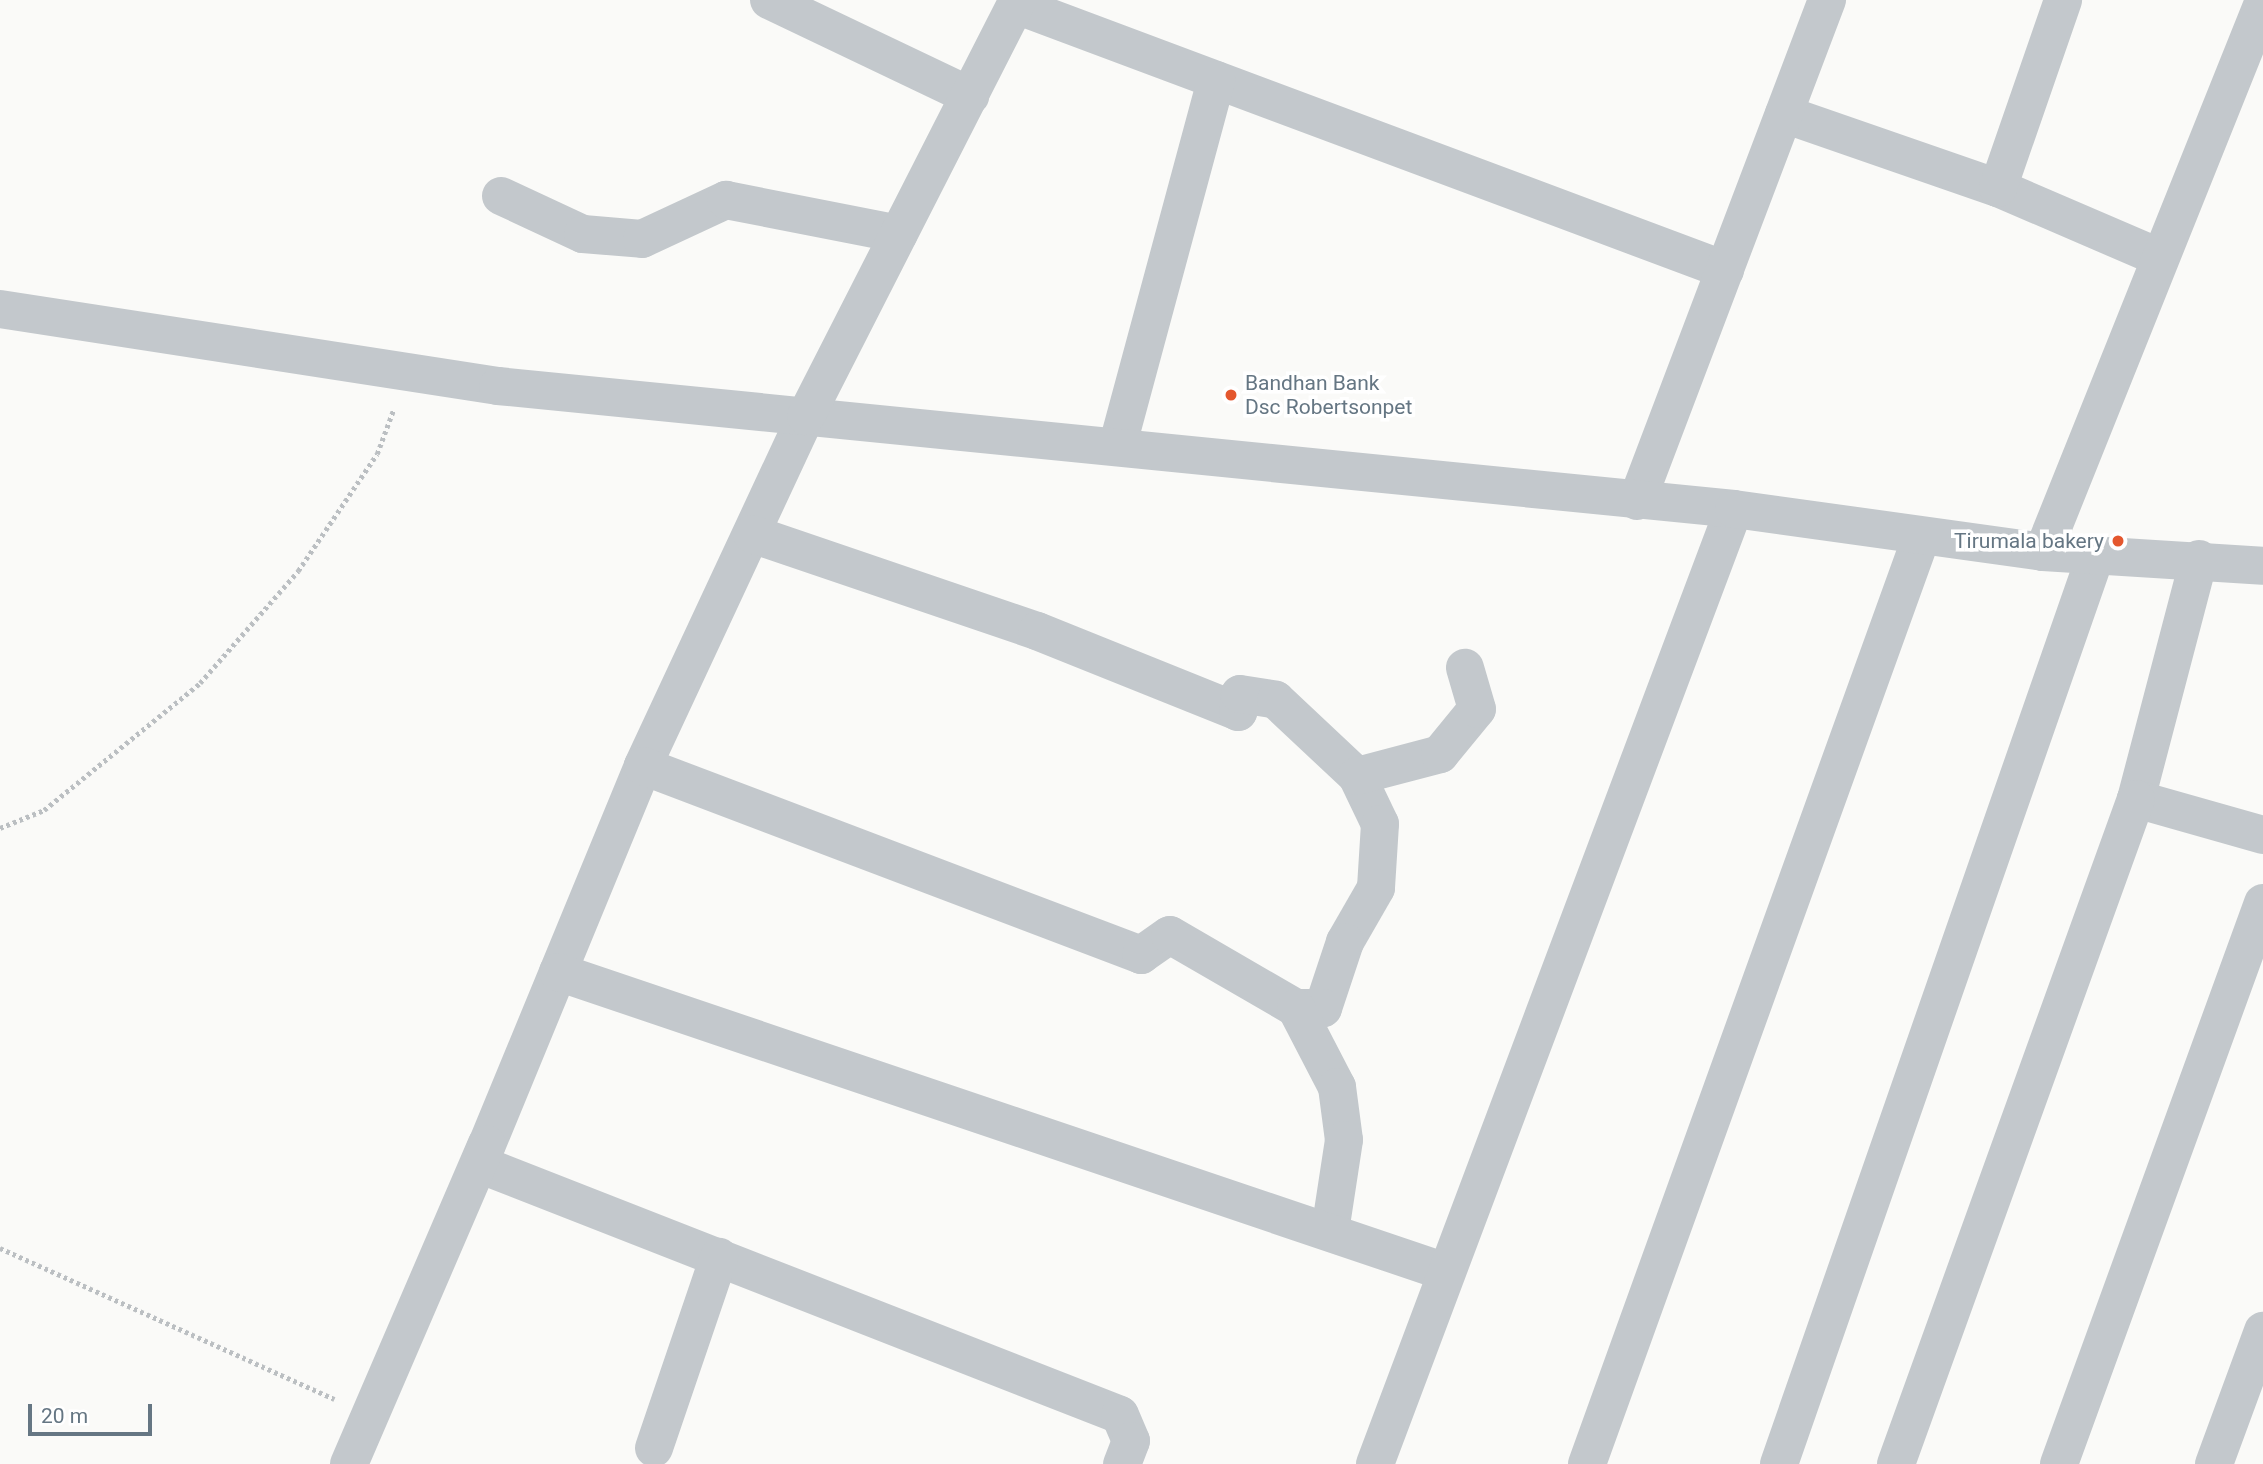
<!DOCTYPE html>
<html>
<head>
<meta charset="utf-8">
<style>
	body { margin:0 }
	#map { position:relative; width:2263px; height:1464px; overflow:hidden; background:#fafaf8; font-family:Roboto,sans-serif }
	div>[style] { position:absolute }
	.path>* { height:4.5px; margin-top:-2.25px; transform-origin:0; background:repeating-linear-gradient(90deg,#bbbfc2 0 3.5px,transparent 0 7px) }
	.minor>* { height:38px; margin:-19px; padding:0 19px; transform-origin:19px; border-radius:19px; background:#c3c8cc }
	.tertiary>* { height:38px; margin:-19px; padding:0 19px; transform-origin:19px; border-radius:19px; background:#c3c8cc }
	.dots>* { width:19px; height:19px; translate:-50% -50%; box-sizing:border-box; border:4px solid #fff; border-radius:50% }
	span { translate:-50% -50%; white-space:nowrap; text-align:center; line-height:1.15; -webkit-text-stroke:7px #fff; paint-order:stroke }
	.poi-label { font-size:21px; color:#657683 }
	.left { translate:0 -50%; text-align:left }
	.right { translate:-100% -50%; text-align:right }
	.scale { position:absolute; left:28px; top:1404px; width:124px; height:32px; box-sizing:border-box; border:4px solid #657683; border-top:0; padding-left:9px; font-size:21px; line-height:24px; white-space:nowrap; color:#657683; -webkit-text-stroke:5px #fff; paint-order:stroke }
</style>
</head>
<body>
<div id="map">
	<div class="path">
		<div style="left:0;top:828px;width:48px;rotate:-22.2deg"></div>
		<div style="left:44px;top:810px;width:201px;rotate:-39.1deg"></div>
		<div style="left:200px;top:683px;width:149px;rotate:-48.8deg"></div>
		<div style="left:298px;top:571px;width:141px;rotate:-56deg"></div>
		<div style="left:377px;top:454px;width:46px;rotate:-69.6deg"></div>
		<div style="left:0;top:1248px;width:367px;rotate:24.3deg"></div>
	</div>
	<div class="minor">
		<div style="left:769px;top:0;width:223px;rotate:25.5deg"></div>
		<div style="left:1016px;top:5px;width:757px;rotate:20.49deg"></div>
		<div style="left:1784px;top:114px;width:226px;rotate:19.1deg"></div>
		<div style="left:1998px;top:188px;width:174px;rotate:23.3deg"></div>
		<div style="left:1998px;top:188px;width:199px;rotate:-70.9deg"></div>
		<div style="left:501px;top:196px;width:90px;rotate:24.9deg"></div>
		<div style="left:583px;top:234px;width:59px;rotate:4.8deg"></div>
		<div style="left:642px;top:239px;width:93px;rotate:-24.9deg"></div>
		<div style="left:726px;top:200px;width:176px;rotate:11.1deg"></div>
		<div style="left:806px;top:416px;width:386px;rotate:115deg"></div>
		<div style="left:643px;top:766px;width:430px;rotate:112.4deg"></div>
		<div style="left:479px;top:1164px;width:688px;rotate:21.38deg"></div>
		<div style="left:1120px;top:1415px;width:28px;rotate:67deg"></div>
		<div style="left:1131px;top:1441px;width:25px;rotate:111deg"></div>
		<div style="left:1118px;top:444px;width:377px;rotate:-74.9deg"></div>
		<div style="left:1637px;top:501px;width:536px;rotate:-69.23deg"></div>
		<div style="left:752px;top:534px;width:301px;rotate:18.8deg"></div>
		<div style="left:1037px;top:631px;width:217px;rotate:21.9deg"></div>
		<div style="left:1238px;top:712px;width:18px;rotate:-84deg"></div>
		<div style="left:1240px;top:694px;width:36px;rotate:9deg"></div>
		<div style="left:1276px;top:700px;width:111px;rotate:43.2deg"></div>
		<div style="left:1357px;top:776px;width:53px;rotate:64.4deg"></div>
		<div style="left:1380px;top:824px;width:64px;rotate:93.6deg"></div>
		<div style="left:1376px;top:888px;width:62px;rotate:119.9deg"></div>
		<div style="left:1345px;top:942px;width:70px;rotate:108.4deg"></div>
		<div style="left:1323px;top:1008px;width:27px;rotate:180deg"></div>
		<div style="left:2043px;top:552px;width:591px;rotate:-68.16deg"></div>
		<div style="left:2199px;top:559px;width:248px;rotate:104.7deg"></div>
		<div style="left:2136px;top:799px;width:132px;rotate:15.8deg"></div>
		<div style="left:643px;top:766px;width:533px;rotate:20.78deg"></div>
		<div style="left:1141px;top:955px;width:35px;rotate:-35deg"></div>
		<div style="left:1170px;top:935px;width:146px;rotate:30.1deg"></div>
		<div style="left:1296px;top:1008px;width:89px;rotate:62.6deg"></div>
		<div style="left:1337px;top:1087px;width:53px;rotate:82.5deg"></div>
		<div style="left:1344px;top:1140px;width:92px;rotate:98.7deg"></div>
		<div style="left:1357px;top:776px;width:86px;rotate:-14.8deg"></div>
		<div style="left:1440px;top:754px;width:58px;rotate:-50.6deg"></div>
		<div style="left:1477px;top:709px;width:43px;rotate:-106.3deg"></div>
		<div style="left:558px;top:972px;width:934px;rotate:18.67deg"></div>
		<div style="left:654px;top:1448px;width:202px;rotate:-71.2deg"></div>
		<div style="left:349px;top:1464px;width:348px;rotate:-66.7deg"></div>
		<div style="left:1375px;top:1464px;width:1020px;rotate:-69.4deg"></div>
		<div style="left:1587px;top:1464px;width:984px;rotate:-70.17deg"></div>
		<div style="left:1779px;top:1464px;width:964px;rotate:-70.79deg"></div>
		<div style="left:1896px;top:1464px;width:707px;rotate:-70.16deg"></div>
		<div style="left:2059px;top:1464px;width:597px;rotate:-70.02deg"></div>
		<div style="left:2214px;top:1464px;width:142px;rotate:-69.8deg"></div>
	</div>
	<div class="tertiary">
		<div style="left:0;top:309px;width:504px;rotate:8.79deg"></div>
		<div style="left:498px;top:386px;width:1242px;rotate:5.68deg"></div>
		<div style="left:1734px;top:509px;width:312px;rotate:7.9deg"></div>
		<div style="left:2043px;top:552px;width:220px;rotate:3.6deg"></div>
		<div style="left:806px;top:416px;width:467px;rotate:-63deg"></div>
	</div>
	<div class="dots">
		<div style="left:1231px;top:395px;background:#e4572e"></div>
		<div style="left:2118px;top:541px;background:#e4572e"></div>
	</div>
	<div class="poi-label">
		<span class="left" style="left:1245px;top:395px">Bandhan Bank<br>Dsc Robertsonpet</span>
		<span class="right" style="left:2104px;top:541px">Tirumala bakery</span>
	</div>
	<div class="scale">20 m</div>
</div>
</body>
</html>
